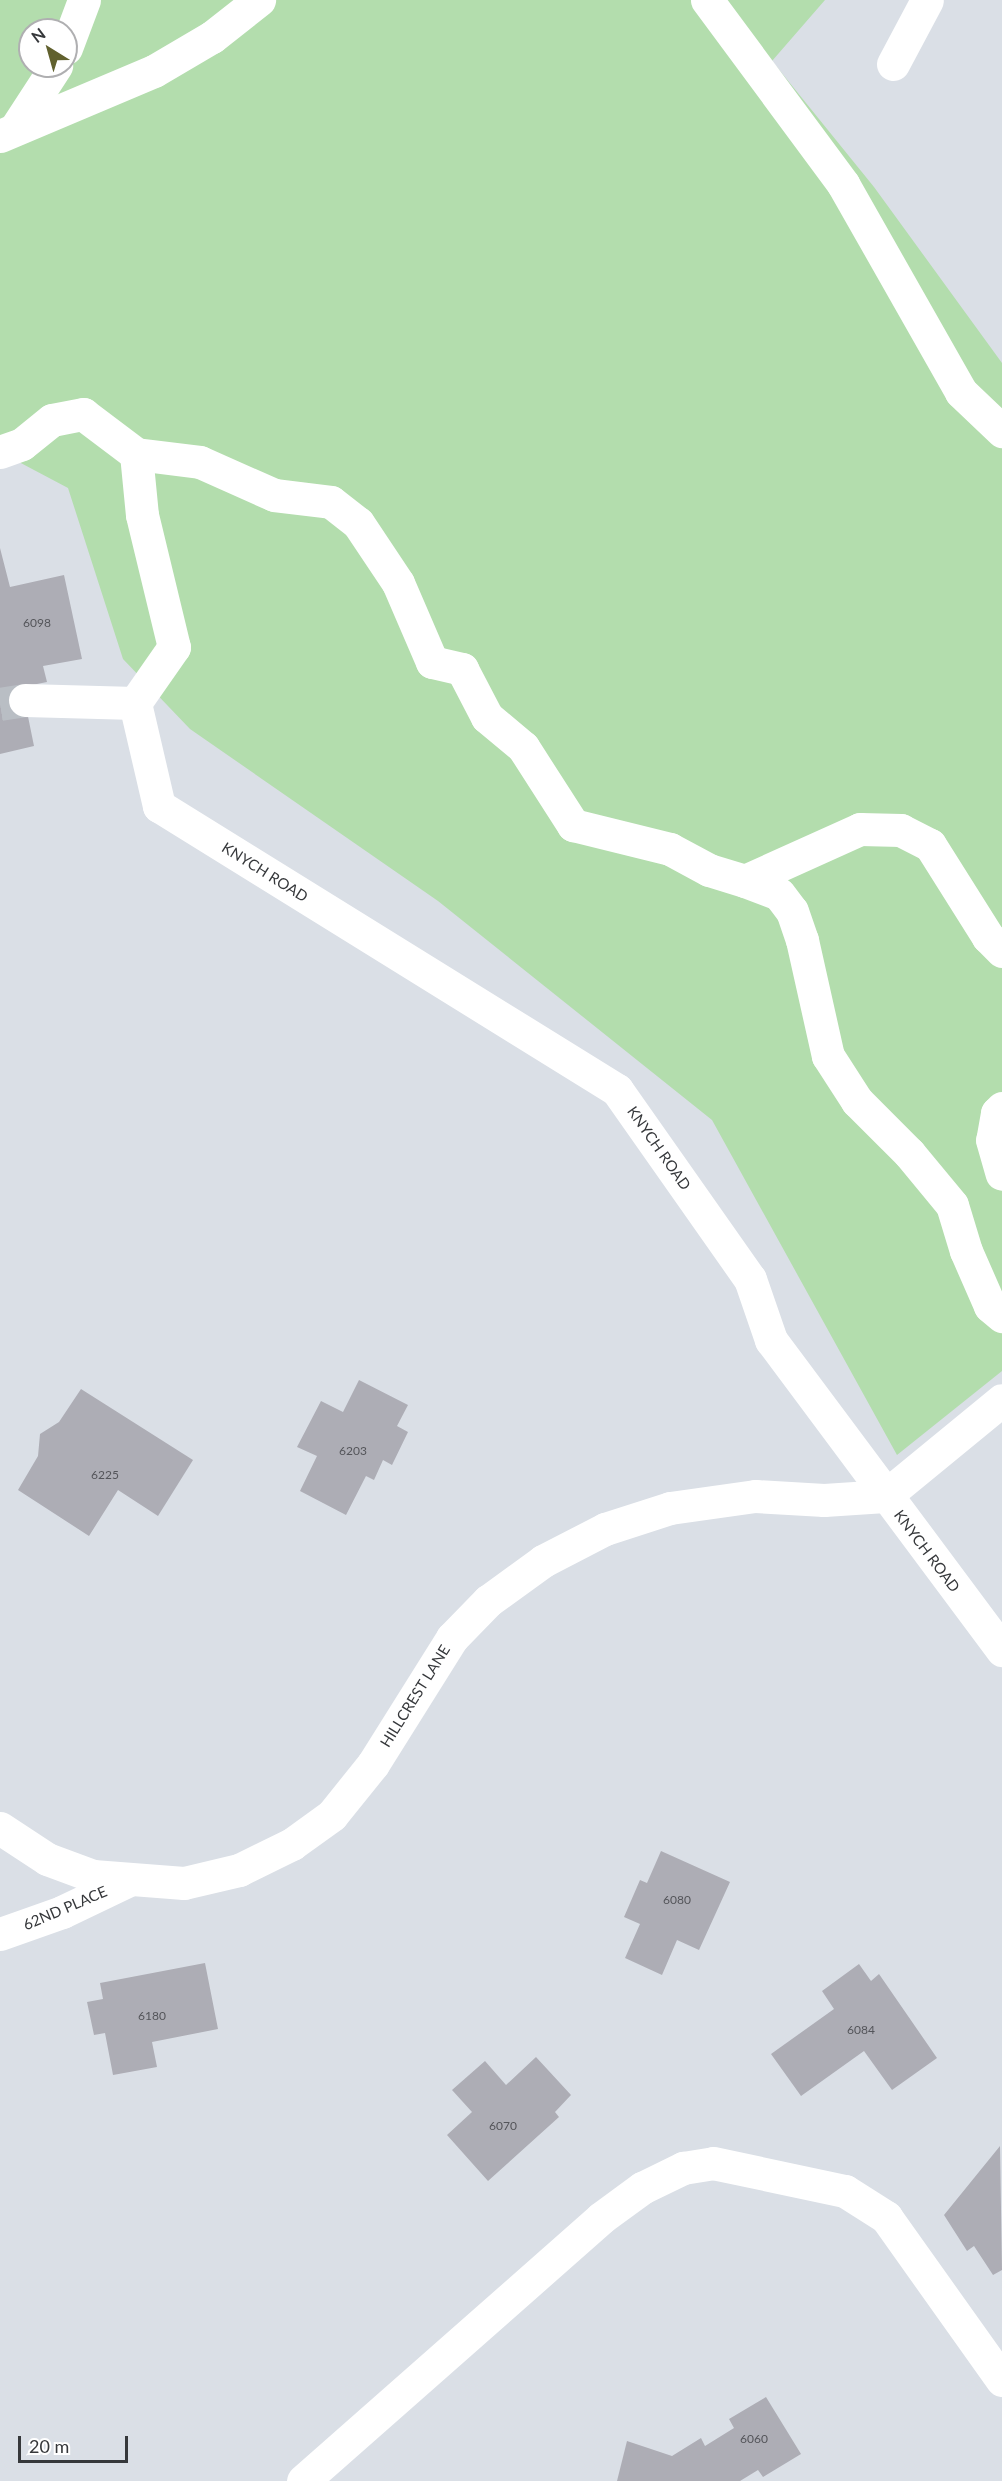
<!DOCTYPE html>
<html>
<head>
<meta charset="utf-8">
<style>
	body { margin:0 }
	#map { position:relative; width:1002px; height:2481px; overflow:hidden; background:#dadfe6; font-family:Lato,sans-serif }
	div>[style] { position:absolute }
	.green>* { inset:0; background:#b3ddad }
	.building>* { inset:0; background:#adadb5 }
	.minor-tunnel>* { height:33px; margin-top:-16.5px; transform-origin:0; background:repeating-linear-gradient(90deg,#b9bec4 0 33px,transparent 0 49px) }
	.minor>* { height:33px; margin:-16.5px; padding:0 16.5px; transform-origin:16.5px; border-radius:16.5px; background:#fff }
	span { translate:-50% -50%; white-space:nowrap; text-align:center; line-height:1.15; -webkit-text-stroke:5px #fff; paint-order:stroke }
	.number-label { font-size:12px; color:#54555a }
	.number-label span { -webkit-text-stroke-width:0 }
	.street-label { font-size:15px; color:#36383b }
	.north { position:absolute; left:18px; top:18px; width:60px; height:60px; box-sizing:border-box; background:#fff; border:2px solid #afafb1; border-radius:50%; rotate:323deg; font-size:16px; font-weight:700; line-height:24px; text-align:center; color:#36383b }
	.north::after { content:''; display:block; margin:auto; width:21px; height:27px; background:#61612e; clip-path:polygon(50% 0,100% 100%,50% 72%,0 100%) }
	.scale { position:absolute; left:18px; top:2436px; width:110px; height:27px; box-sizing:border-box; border:3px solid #36383b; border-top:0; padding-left:8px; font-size:18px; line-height:21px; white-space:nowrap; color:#36383b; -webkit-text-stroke:4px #fff; paint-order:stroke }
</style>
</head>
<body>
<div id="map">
	<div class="green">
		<div style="clip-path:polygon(evenodd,0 0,825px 0,772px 61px,874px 187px,1002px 363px,1002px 1371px,897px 1455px,712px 1120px,438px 901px,190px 729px,123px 659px,68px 488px,17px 461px,0 465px,0 0,30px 30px,66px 30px,66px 66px,30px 66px,30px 30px)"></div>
	</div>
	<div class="building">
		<div style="clip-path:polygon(0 548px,10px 587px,64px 575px,82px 659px,43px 666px,47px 682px,22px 687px,34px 746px,0 754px)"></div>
		<div style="clip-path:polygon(359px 1380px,408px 1405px,397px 1426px,408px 1432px,392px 1465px,383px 1460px,374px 1480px,366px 1476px,346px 1515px,300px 1491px,317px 1456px,297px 1447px,321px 1401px,343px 1412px)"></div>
		<div style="clip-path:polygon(81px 1389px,193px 1460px,158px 1516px,118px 1490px,89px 1536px,18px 1490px,38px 1456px,40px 1434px,59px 1422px)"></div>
		<div style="clip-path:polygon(661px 1851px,730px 1882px,699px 1950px,677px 1940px,662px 1975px,625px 1958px,640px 1924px,624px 1917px,640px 1880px,647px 1883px)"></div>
		<div style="clip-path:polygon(205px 1963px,218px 2029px,152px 2042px,157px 2067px,113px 2075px,105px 2033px,94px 2035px,87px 2002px,103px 1999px,100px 1983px)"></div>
		<div style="clip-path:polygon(859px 1964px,871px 1981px,879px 1974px,937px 2058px,892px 2090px,864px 2051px,801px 2096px,771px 2054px,834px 2009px,822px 1991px)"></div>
		<div style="clip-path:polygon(536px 2057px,571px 2095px,555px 2112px,559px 2117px,488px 2181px,447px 2135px,472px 2112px,452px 2090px,485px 2061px,506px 2085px)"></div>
		<div style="clip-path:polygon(1000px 2146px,1002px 2270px,993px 2275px,974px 2246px,967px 2251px,944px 2215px)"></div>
		<div style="clip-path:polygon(766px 2397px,801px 2454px,763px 2477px,758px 2470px,740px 2481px,617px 2481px,627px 2441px,672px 2456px,701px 2438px,705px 2446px,734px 2428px,729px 2419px)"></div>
	</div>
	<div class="minor-tunnel">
		<div style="left:0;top:704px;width:25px;rotate:-9deg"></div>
	</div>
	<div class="minor">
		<div style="left:707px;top:0;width:229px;rotate:53.5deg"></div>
		<div style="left:843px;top:184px;width:239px;rotate:60.4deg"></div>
		<div style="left:961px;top:392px;width:57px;rotate:43.6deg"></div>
		<div style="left:66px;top:48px;width:51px;rotate:-69.4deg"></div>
		<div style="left:893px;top:64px;width:72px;rotate:-62deg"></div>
		<div style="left:17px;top:126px;width:72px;rotate:-57deg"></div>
		<div style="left:0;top:136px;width:167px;rotate:-22.9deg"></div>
		<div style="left:154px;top:71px;width:67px;rotate:-30.4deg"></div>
		<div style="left:212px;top:37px;width:60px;rotate:-38.2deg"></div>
		<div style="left:0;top:452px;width:23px;rotate:-20deg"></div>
		<div style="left:22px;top:444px;width:38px;rotate:-39deg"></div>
		<div style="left:52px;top:420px;width:32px;rotate:-11deg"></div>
		<div style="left:83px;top:414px;width:66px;rotate:37deg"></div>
		<div style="left:136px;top:454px;width:61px;rotate:84.4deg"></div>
		<div style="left:142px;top:515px;width:136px;rotate:76.4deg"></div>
		<div style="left:174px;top:647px;width:68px;rotate:124.9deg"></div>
		<div style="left:135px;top:703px;width:106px;rotate:76.9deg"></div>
		<div style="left:159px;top:806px;width:539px;rotate:31.8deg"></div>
		<div style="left:617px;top:1090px;width:231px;rotate:54.9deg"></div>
		<div style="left:750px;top:1279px;width:65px;rotate:71deg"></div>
		<div style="left:771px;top:1340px;width:387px;rotate:53.3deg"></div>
		<div style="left:136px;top:454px;width:64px;rotate:7.1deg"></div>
		<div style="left:200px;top:462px;width:81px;rotate:24deg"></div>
		<div style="left:274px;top:495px;width:57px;rotate:7deg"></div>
		<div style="left:331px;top:502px;width:34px;rotate:38deg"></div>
		<div style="left:358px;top:523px;width:72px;rotate:56.3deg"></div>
		<div style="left:398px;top:583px;width:86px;rotate:66.7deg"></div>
		<div style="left:432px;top:662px;width:31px;rotate:13deg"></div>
		<div style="left:462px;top:669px;width:54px;rotate:62.5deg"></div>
		<div style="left:487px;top:717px;width:47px;rotate:39.8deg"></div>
		<div style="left:523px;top:747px;width:93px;rotate:57.3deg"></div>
		<div style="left:573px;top:825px;width:100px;rotate:13.9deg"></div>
		<div style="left:670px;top:849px;width:44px;rotate:28.3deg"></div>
		<div style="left:709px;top:870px;width:38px;rotate:17deg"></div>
		<div style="left:25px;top:700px;width:110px;rotate:1.6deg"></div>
		<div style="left:1002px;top:951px;width:20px;rotate:-135deg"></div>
		<div style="left:988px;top:937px;width:109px;rotate:-122.2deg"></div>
		<div style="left:930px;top:845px;width:33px;rotate:-153deg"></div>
		<div style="left:901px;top:830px;width:41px;rotate:-178.6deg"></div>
		<div style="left:860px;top:829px;width:126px;rotate:155.7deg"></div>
		<div style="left:745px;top:881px;width:36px;rotate:21deg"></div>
		<div style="left:779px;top:894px;width:21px;rotate:53deg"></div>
		<div style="left:792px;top:911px;width:31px;rotate:71deg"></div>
		<div style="left:802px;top:940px;width:119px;rotate:77.4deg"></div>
		<div style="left:828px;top:1056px;width:54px;rotate:57.2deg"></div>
		<div style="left:857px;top:1101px;width:74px;rotate:45deg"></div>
		<div style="left:909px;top:1153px;width:67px;rotate:50.4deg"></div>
		<div style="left:952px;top:1205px;width:48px;rotate:73.1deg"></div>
		<div style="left:966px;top:1251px;width:60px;rotate:66.4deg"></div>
		<div style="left:990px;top:1306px;width:16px;rotate:40deg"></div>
		<div style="left:1002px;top:1108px;width:7px;rotate:135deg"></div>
		<div style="left:997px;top:1113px;width:27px;rotate:100deg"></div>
		<div style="left:992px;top:1140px;width:35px;rotate:74deg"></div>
		<div style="left:885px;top:1496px;width:151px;rotate:-39.4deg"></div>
		<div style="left:0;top:1828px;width:56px;rotate:33.4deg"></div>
		<div style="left:47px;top:1859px;width:49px;rotate:20.3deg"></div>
		<div style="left:93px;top:1876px;width:91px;rotate:4.4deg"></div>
		<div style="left:184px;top:1883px;width:57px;rotate:-13.3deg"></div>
		<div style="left:239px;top:1870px;width:59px;rotate:-26.1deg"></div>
		<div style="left:292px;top:1844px;width:49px;rotate:-35.9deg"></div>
		<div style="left:332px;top:1815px;width:65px;rotate:-51.2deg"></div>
		<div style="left:373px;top:1764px;width:149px;rotate:-57.9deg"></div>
		<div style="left:452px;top:1638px;width:52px;rotate:-45.8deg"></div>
		<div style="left:488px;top:1601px;width:68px;rotate:-36deg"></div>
		<div style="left:543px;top:1561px;width:70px;rotate:-27.3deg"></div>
		<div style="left:605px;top:1529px;width:68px;rotate:-17.9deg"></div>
		<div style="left:670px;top:1508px;width:86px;rotate:-8deg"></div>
		<div style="left:755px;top:1496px;width:69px;rotate:3.3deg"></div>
		<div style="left:824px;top:1500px;width:61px;rotate:-3.8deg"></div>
		<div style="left:0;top:1934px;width:66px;rotate:-19.5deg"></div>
		<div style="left:62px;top:1912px;width:74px;rotate:-25.5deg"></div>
		<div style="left:303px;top:2481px;width:397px;rotate:-41.4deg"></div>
		<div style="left:601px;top:2218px;width:51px;rotate:-36.2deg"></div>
		<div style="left:642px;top:2188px;width:46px;rotate:-26deg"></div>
		<div style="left:683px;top:2168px;width:30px;rotate:-9deg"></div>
		<div style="left:713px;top:2163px;width:135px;rotate:12deg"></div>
		<div style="left:845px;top:2191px;width:49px;rotate:32.4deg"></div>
		<div style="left:886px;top:2217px;width:200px;rotate:54.6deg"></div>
	</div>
	<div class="number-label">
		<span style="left:37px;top:623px">6098</span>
		<span style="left:353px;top:1451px">6203</span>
		<span style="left:105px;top:1475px">6225</span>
		<span style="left:677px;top:1900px">6080</span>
		<span style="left:152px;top:2016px">6180</span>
		<span style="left:861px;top:2030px">6084</span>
		<span style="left:503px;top:2126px">6070</span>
		<span style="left:754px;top:2439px">6060</span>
	</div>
	<div class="street-label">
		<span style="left:265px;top:872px;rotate:32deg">KNYCH ROAD</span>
		<span style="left:659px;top:1148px;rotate:55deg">KNYCH ROAD</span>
		<span style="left:927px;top:1551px;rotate:53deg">KNYCH ROAD</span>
		<span style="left:415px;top:1696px;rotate:-58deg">HILLCREST LANE</span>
		<span style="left:65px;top:1908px;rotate:-23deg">62ND PLACE</span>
	</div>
	<div class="north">N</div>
	<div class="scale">20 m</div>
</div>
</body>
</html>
